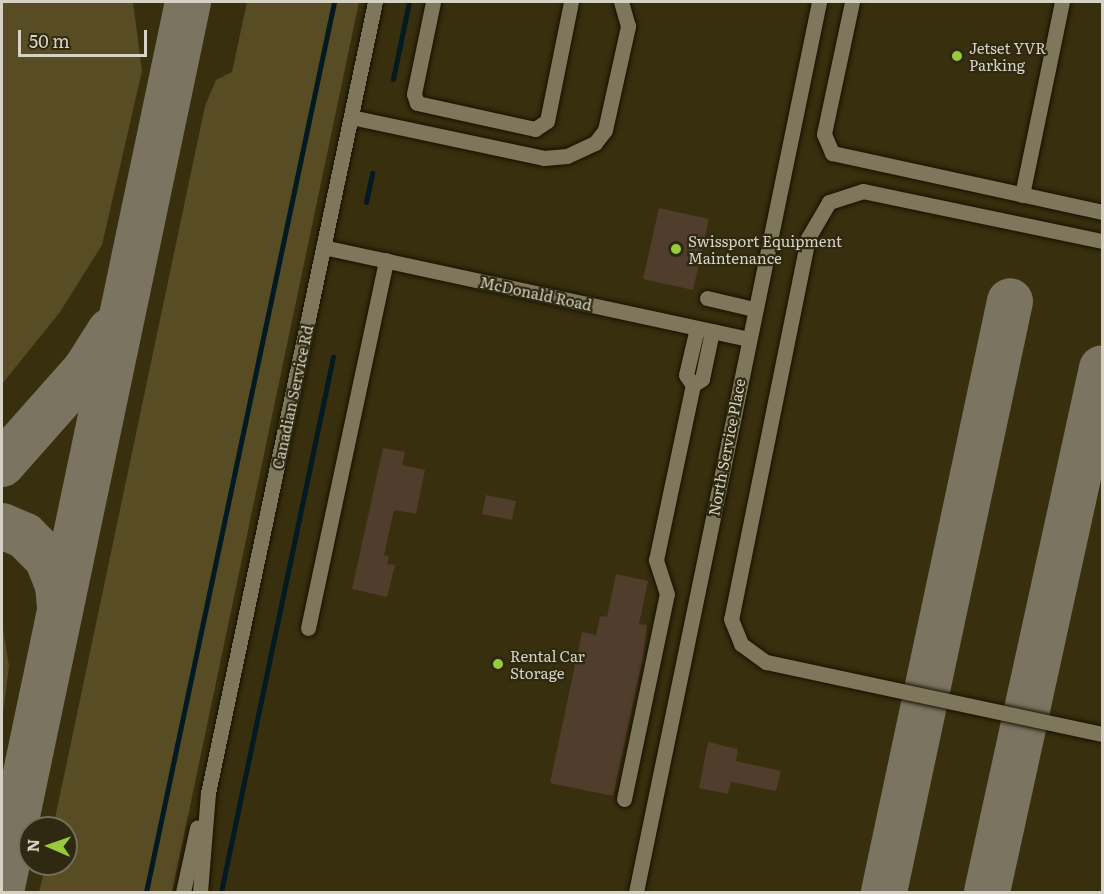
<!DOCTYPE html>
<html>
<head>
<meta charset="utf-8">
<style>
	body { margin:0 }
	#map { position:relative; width:1104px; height:894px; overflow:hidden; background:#2f2911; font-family:Literata,serif }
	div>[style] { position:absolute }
	.built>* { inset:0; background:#372f0e }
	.green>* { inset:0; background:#584c24 }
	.stream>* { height:5px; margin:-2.5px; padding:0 2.5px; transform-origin:2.5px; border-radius:2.5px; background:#031a23 }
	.taxiway>* { height:46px; margin:-23px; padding:0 23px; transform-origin:23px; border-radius:23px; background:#7a7461 }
	.building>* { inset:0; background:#503d2b }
	.roads { filter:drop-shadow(0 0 2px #171100) drop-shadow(0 0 2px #171100) }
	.minor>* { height:15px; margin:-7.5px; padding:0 7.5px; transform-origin:7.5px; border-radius:7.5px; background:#7e775c }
	.dots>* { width:16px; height:16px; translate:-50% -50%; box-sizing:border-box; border:3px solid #2f2911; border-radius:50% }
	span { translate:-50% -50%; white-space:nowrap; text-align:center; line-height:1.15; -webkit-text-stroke:4.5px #2f2911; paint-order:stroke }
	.poi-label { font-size:15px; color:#d6d2c4 }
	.left { translate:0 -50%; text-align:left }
	.street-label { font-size:15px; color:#d6d2c4 }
	.frame { position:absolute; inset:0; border:3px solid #d6d2c4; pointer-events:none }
	.north { position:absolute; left:18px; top:816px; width:60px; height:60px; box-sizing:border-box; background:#2f2911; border:2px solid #726d59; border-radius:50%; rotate:272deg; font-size:16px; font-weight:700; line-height:24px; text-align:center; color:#d6d2c4 }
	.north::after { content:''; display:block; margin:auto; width:21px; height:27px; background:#96cc3a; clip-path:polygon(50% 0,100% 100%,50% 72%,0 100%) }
	.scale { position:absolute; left:18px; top:30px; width:129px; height:27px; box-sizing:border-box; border:3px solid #d6d2c4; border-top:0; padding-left:8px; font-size:18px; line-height:21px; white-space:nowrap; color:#d6d2c4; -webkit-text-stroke:4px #2f2911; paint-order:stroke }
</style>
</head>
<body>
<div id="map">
	<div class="built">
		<div style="clip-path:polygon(evenodd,2px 2px,1102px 2px,1102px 892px,2px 892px,2px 2px,30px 828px,66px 828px,66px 864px,30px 864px,30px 828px)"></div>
	</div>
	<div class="green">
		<div style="clip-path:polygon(2px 2px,133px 2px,142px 71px,102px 245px,60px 312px,2px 384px)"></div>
		<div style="clip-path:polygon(247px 2px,359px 2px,172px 892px,39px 892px,46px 864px,66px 864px,66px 828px,53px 828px,205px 106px,216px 80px,232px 72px)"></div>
		<div style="clip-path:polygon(2px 623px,9px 666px,2px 721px)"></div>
	</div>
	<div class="stream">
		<div style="left:393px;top:79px;width:79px;rotate:-78.3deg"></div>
		<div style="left:366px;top:202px;width:30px;rotate:-78deg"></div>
		<div style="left:146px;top:892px;width:910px;rotate:-78.07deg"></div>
		<div style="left:221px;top:892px;width:547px;rotate:-78.18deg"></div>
	</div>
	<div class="taxiway">
		<div style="left:2px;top:464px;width:127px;rotate:-48.5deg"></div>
		<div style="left:86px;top:369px;width:45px;rotate:-57.7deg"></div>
		<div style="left:2px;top:526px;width:25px;rotate:23deg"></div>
		<div style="left:25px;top:536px;width:31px;rotate:45deg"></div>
		<div style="left:47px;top:558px;width:29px;rotate:68deg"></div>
		<div style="left:58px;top:585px;width:21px;rotate:85deg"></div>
		<div style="left:2px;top:887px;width:904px;rotate:-78.13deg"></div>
		<div style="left:884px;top:892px;width:604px;rotate:-77.96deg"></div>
		<div style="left:987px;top:892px;width:536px;rotate:-77.62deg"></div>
	</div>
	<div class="building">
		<div style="clip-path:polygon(659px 208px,709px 219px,693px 290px,643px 279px)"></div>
		<div style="clip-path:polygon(383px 448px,405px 452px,402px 465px,425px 470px,416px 514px,394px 510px,384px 555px,389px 556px,387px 564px,395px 565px,387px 597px,352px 589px)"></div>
		<div style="clip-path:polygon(486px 495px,516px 501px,512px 520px,482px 514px)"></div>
		<div style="clip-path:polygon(616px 574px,648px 581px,639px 624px,647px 625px,643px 658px,613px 796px,550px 783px,582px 632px,596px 635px,600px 616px,607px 617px)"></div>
		<div style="clip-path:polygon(708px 742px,738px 749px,736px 761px,781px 771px,776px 791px,731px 782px,728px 794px,699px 788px)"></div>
	</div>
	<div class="roads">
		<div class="minor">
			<div style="left:433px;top:2px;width:94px;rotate:101.7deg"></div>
			<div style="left:414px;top:94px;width:9px;rotate:72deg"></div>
			<div style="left:417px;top:103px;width:121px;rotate:12.4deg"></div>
			<div style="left:535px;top:129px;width:14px;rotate:-34deg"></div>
			<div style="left:547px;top:121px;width:121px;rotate:-78.6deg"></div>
			<div style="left:852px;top:2px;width:135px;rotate:102deg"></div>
			<div style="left:824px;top:134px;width:21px;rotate:67deg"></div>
			<div style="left:832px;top:153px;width:276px;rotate:12.3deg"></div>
			<div style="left:351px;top:117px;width:197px;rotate:12deg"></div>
			<div style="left:544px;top:158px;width:23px;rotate:-5deg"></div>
			<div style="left:567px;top:156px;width:31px;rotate:-25deg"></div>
			<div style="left:595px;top:143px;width:16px;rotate:-52deg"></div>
			<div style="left:605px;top:130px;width:107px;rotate:-77.5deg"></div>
			<div style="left:628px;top:26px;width:25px;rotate:-106deg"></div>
			<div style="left:1022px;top:195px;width:197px;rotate:-78.3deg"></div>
			<div style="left:1102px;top:241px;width:244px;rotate:-168.2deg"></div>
			<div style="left:863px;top:191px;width:36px;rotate:162deg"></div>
			<div style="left:829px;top:202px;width:42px;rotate:120.3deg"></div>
			<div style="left:808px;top:238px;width:389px;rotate:101.4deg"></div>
			<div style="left:731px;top:619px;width:27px;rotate:68deg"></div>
			<div style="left:741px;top:644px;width:31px;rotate:36deg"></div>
			<div style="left:766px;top:662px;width:344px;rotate:12.1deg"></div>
			<div style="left:323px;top:247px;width:435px;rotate:12.2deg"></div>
			<div style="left:707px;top:298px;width:48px;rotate:13.2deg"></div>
			<div style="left:697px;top:328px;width:48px;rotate:103.2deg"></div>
			<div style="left:686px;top:375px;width:12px;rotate:55deg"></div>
			<div style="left:693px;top:385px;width:11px;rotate:-34deg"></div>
			<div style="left:702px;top:379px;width:49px;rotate:-78.2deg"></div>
			<div style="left:308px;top:628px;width:376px;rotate:-78deg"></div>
			<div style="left:624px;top:799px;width:209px;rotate:-78.2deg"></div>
			<div style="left:667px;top:594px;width:36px;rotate:-108deg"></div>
			<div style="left:656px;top:560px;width:179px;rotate:-78.1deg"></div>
			<div style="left:183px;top:892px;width:66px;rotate:-77.7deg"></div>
			<div style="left:200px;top:892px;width:99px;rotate:-85.4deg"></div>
			<div style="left:208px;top:793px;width:808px;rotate:-78.08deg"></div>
			<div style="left:636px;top:892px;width:909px;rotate:-78.38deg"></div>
		</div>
	</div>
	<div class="dots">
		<div style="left:957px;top:56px;background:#96cc3a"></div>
		<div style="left:676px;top:249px;background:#96cc3a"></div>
		<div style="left:498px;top:664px;background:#96cc3a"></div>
	</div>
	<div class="poi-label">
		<span class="left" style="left:969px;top:56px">Jetset YVR<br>Parking</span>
		<span class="left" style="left:688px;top:249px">Swissport Equipment<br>Maintenance</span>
		<span class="left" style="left:510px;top:664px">Rental Car<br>Storage</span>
	</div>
	<div class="street-label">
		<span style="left:536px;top:293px;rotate:12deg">McDonald Road</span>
		<span style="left:292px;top:397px;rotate:-78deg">Canadian Service Rd</span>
		<span style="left:726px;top:447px;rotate:-79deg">North Service Place</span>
	</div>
	<div class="frame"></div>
	<div class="north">N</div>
	<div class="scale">50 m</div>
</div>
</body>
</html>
